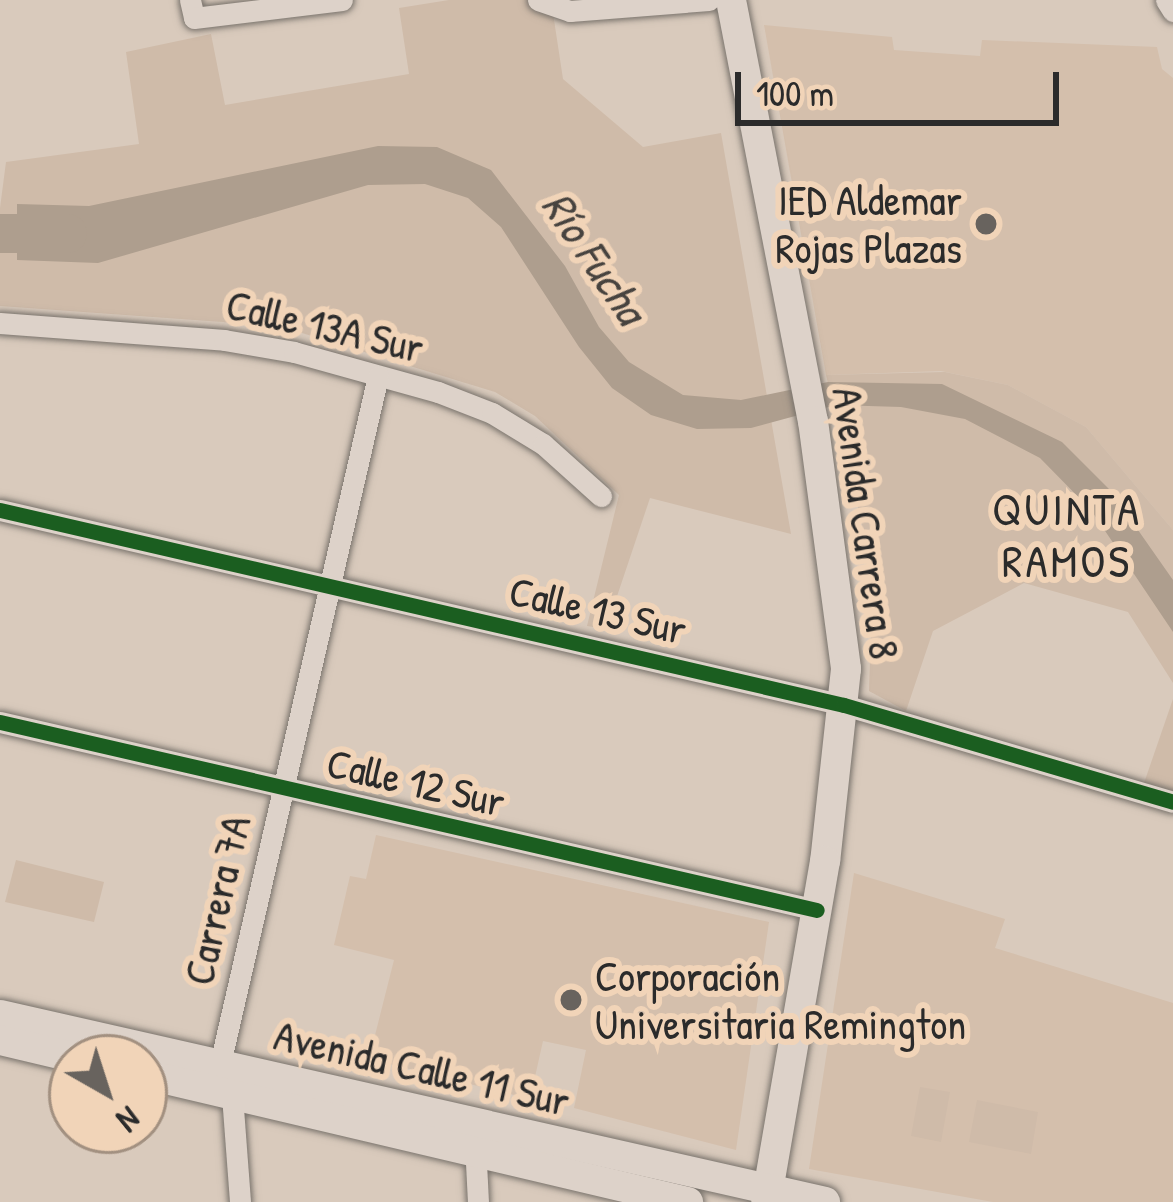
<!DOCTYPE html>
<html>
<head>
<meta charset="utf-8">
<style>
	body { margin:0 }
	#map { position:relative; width:1173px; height:1202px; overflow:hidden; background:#d9cabc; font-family:"Patrick Hand",sans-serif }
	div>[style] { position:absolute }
	.built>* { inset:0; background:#d4bfac }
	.green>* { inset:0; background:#cfbba9 }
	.water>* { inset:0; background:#ae9e8e }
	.river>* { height:39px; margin:-19.5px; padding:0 19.5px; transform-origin:19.5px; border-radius:19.5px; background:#ae9e8e }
	.roads { filter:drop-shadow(0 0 3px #79736c) drop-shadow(0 0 3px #79736c) }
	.minor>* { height:21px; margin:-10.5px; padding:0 10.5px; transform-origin:10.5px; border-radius:10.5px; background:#ddd2c9 }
	.secondary>* { height:30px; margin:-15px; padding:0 15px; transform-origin:15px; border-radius:15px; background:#ddd2c9 }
	.cycleway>* { height:15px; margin:-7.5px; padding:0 7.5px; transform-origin:7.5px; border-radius:7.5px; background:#1b5e20 }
	.dots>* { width:33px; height:33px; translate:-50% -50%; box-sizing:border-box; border:6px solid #f1d4b8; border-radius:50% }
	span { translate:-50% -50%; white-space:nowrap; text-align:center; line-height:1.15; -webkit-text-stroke:12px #f1d4b8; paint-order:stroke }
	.poi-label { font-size:42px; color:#2b2b2b }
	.right { translate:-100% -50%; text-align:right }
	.left { translate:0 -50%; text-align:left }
	.street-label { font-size:42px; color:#2b2b2b }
	.water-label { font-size:45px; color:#47433f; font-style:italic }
	.neighbourhood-label { font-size:45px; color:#2b2b2b; letter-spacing:3px }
	.north { position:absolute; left:48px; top:1034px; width:120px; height:120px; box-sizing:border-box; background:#f1d4b8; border:3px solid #a29080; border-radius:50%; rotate:141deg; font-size:33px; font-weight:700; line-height:48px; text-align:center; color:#2b2b2b }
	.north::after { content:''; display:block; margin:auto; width:42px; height:54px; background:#68635e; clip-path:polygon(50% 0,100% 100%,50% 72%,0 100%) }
	.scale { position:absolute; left:735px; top:72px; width:324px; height:54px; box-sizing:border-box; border:6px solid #2b2b2b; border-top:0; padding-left:15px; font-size:36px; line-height:42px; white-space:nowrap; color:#2b2b2b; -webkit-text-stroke:9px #f1d4b8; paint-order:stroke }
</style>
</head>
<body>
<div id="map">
	<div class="built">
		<div style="clip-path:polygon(764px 25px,892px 37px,894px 50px,980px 56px,982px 40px,1157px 47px,1162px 69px,1173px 78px,1173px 530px,1086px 427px,1008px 385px,941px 371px,826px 375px)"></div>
		<div style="clip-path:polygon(376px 835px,769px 922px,736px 1150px,574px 1108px,586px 1050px,543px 1041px,530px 1099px,369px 1059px,394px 960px,334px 945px,350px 876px,366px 879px)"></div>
		<div style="clip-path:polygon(854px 873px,1005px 919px,995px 948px,1173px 1003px,1173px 1202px,993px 1202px,809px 1169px)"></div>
	</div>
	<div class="green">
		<div style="clip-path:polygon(449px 0,551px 0,563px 79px,643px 147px,721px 133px,791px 534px,650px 498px,606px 629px,587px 626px,619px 495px,535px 416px,495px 392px,302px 333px,223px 322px,0 306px,0 208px,6px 162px,139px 144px,126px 52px,211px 34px,225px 105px,409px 74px,399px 8px)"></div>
		<div style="clip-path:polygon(945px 372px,1008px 385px,1086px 427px,1173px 530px,1173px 683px,1128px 612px,1024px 583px,933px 631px,906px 711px,869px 691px,872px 596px,861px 520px,826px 375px)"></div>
		<div style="clip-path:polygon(1173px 699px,1173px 794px,1143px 786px)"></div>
		<div style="clip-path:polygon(16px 860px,104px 882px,94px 922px,5px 902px)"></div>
		<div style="clip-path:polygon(920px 1087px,950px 1092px,941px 1142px,911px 1136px)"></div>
		<div style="clip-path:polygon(977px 1100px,1038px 1112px,1031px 1154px,969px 1142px)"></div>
	</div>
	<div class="water">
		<div style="clip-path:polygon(378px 146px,437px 147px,491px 170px,565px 266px,599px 327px,629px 362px,683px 395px,741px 400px,828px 382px,942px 384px,1062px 442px,1110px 490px,1173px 580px,1173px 632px,1091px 510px,1040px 458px,965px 419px,901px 407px,836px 405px,751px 428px,697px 429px,651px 415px,612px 388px,579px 347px,501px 227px,468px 198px,425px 184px,368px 185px,98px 263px,17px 260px,17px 204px,89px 206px)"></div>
	</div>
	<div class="river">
		<div style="left:0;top:233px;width:67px"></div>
	</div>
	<div class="roads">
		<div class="minor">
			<div style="left:190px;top:0;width:18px;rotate:77deg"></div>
			<div style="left:194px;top:18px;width:149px;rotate:-6.9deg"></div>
			<div style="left:538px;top:0;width:34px;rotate:19deg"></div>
			<div style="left:570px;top:11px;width:139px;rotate:-4.5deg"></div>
			<div style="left:1166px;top:0;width:13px;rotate:58deg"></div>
			<div style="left:0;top:323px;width:225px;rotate:4.3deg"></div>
			<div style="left:224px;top:340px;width:71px;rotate:9.7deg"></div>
			<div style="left:294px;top:352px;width:149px;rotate:15.5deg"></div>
			<div style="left:438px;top:392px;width:58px;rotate:21.3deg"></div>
			<div style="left:492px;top:413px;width:60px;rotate:31.3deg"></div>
			<div style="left:543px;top:444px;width:78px;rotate:41.9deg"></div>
			<div style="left:0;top:510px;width:866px;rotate:13.01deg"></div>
			<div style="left:844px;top:705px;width:343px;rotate:16.4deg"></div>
			<div style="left:0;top:722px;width:838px;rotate:12.96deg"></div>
			<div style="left:217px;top:1077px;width:719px;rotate:-77.07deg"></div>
			<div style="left:232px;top:1095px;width:107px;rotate:85.7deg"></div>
			<div style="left:475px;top:1143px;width:59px;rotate:87.1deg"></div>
		</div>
		<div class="secondary">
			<div style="left:731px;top:0;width:429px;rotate:79deg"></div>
			<div style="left:813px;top:421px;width:250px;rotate:82.4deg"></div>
			<div style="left:846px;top:669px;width:193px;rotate:96.2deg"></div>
			<div style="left:825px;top:861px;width:346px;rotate:99.8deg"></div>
			<div style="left:0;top:1015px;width:846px;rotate:12.77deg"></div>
			<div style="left:0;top:1040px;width:78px;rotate:13.3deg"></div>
			<div style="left:144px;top:1074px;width:559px;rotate:13.24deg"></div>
		</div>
	</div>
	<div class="cycleway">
		<div style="left:0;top:510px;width:866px;rotate:13.01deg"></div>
		<div style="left:844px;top:705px;width:343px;rotate:16.4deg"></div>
		<div style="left:0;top:722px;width:838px;rotate:12.96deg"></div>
	</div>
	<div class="dots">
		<div style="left:986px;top:224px;background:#68635e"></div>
		<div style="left:571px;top:1000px;background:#68635e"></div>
	</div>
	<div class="poi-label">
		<span class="right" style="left:962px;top:224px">IED Aldemar<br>Rojas Plazas</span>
		<span class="left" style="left:595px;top:1000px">Corporación<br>Universitaria Remington</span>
	</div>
	<div class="street-label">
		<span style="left:325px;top:326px;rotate:13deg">Calle 13A Sur</span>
		<span style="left:866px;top:523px;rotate:82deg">Avenida Carrera 8</span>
		<span style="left:598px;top:610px;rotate:13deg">Calle 13 Sur</span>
		<span style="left:416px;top:782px;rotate:13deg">Calle 12 Sur</span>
		<span style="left:217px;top:900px;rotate:-77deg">Carrera 7A</span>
		<span style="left:422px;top:1068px;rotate:13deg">Avenida Calle 11 Sur</span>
	</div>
	<div class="water-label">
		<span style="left:595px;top:257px;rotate:56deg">Río Fucha</span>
	</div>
	<div class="neighbourhood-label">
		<span style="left:1067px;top:535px">QUINTA<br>RAMOS</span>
	</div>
	<div class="north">N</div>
	<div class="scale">100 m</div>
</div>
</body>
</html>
